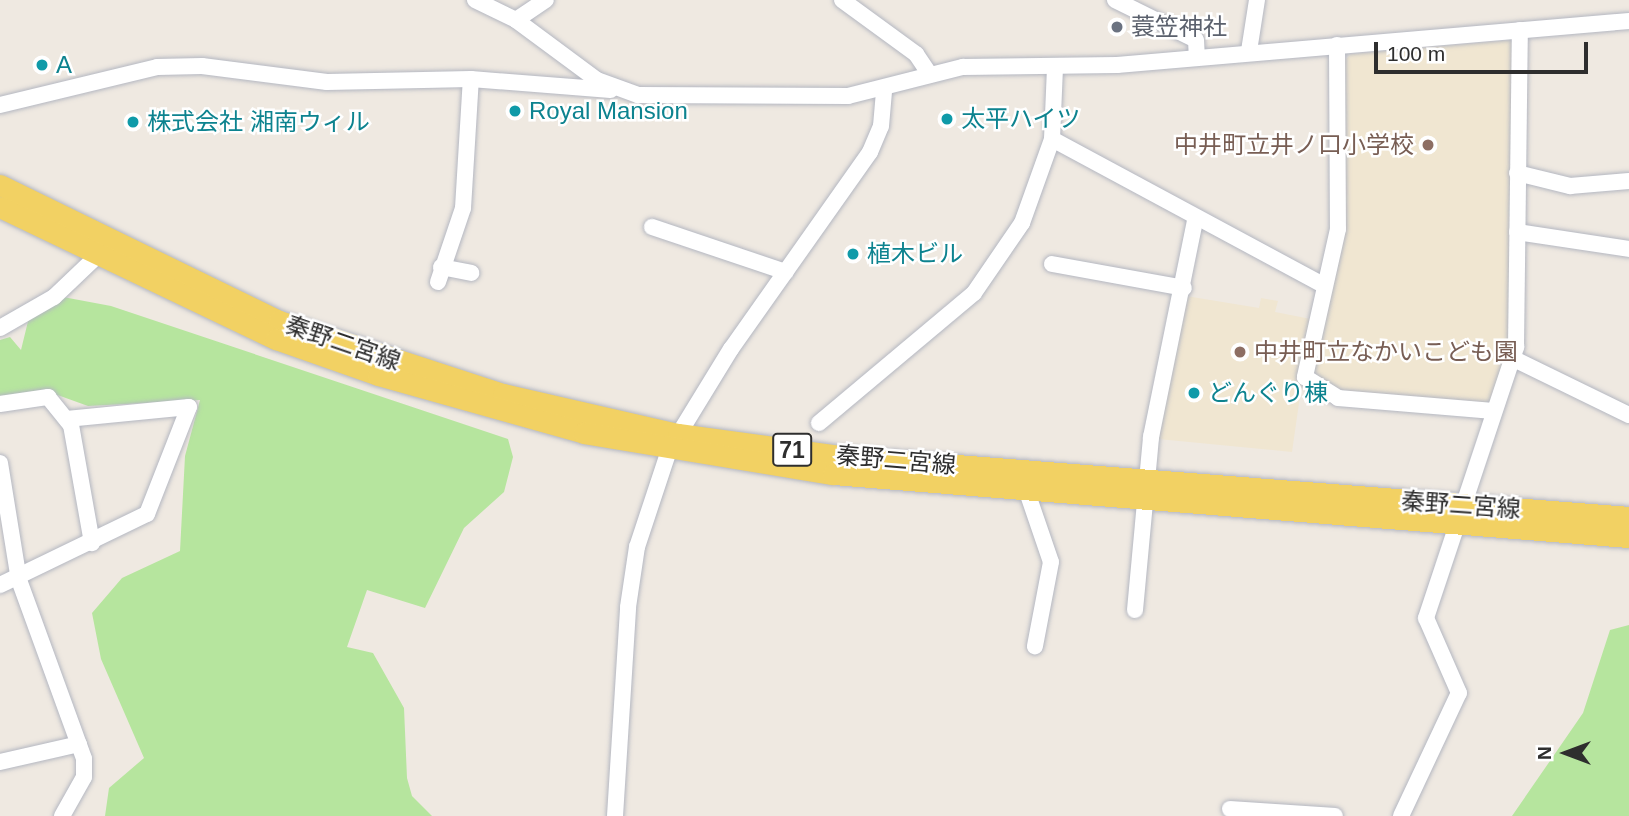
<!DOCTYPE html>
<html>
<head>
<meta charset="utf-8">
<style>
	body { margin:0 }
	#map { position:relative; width:1629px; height:816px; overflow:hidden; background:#efe9e1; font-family:Arial,"Noto Sans JP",sans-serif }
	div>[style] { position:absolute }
	.education>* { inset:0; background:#f0e6d1 }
	.green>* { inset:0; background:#b6e59e }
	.roads { filter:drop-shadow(0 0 2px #b4b7c1) drop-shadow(0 0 2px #b4b7c1) }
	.minor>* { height:16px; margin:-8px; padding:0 8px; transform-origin:8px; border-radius:8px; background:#fff }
	.major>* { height:21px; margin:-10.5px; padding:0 10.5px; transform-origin:10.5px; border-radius:10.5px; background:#f2d163 }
	.dots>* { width:19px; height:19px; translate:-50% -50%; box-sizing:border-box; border:4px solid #fff; border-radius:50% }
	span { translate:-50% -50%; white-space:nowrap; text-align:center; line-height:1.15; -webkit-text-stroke:5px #fff; paint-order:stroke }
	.shield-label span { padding:2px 5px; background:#fff; border:2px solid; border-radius:5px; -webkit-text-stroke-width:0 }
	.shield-label { font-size:23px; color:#2e2e2e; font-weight:700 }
	.worship-label { font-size:24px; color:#5b616d }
	.left { translate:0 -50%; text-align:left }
	.culture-label { font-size:24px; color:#0d838f }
	.education-label { font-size:24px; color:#785e54 }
	.right { translate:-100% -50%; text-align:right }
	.street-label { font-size:24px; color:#2e2e2e }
	.north { position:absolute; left:1531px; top:718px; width:70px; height:70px; -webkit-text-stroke:5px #fff; paint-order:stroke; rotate:270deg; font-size:19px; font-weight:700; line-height:28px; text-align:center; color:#2e2e2e }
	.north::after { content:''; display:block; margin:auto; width:24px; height:32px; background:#2e2e2e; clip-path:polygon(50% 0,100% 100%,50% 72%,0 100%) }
	.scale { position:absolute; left:1374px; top:42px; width:214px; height:32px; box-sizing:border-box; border:4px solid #2e2e2e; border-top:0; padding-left:9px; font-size:21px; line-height:24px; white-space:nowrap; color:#2e2e2e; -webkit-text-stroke:5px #fff; paint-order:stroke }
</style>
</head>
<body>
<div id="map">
	<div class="education">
		<div style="clip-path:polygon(1512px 40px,1511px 342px,1491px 404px,1342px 393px,1311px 373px,1343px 227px,1341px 64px,1351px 54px)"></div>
		<div style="clip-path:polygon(1186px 296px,1259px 308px,1261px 298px,1278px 301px,1275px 312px,1311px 319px,1292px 452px,1158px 439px)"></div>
	</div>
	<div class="green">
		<div style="clip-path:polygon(63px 297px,111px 306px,508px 439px,513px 457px,504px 492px,464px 528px,425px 608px,367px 590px,347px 647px,373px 653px,404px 708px,407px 778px,412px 796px,432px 816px,105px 816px,109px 788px,144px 758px,101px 659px,92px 613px,122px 578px,180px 551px,185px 456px,200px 400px,88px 406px,52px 393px,0 401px,0 340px,10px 337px,21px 350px,32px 305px)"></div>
		<div style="clip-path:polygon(1629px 625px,1629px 816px,1512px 816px,1583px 713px,1610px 630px)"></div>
	</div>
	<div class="roads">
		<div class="minor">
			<div style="left:475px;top:0;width:46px;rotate:26deg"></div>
			<div style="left:516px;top:20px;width:101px;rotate:36.5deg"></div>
			<div style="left:597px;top:80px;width:44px;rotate:20.1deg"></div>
			<div style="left:638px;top:95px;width:210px;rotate:0.3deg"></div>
			<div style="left:848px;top:96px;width:119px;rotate:-14.2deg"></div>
			<div style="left:963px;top:67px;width:154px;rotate:-0.7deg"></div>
			<div style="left:1117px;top:65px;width:514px;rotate:-4.91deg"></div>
			<div style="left:842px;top:0;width:92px;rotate:36.1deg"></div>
			<div style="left:916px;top:54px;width:25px;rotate:56deg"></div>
			<div style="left:1115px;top:0;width:90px;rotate:26.3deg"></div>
			<div style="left:1196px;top:40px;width:17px;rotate:87deg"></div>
			<div style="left:516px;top:20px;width:36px;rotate:-34deg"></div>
			<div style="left:1337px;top:45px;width:184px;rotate:89.7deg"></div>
			<div style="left:1338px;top:229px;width:152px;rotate:102.6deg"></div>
			<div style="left:1305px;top:377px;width:39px;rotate:32deg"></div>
			<div style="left:1338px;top:398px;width:156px;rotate:4.8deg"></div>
			<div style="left:1249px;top:51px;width:52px;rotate:-81.1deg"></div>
			<div style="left:0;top:105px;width:162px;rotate:-13.6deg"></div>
			<div style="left:157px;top:67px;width:45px;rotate:-1.3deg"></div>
			<div style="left:202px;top:66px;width:126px;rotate:7.3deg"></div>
			<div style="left:327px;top:82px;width:144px;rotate:-1.2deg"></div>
			<div style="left:471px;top:79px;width:140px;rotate:4.5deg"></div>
			<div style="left:1052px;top:139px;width:308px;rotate:28.3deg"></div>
			<div style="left:1517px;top:173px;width:55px;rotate:13.8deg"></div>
			<div style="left:1570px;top:186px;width:59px;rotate:-4.8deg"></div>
			<div style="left:652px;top:227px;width:141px;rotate:18.6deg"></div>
			<div style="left:1517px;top:232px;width:113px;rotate:8.6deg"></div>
			<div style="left:1052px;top:264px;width:134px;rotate:10.3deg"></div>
			<div style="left:441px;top:267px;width:31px;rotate:11deg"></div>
			<div style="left:438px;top:282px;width:78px;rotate:-71.3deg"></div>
			<div style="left:463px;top:208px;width:129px;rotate:-86.5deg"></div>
			<div style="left:0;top:328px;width:62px;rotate:-29.9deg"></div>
			<div style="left:54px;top:297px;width:58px;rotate:-43.6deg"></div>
			<div style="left:1512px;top:358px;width:130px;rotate:26deg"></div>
			<div style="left:0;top:404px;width:49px;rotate:-8.3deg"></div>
			<div style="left:48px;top:397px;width:36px;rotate:51deg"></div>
			<div style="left:71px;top:425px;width:120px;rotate:79.9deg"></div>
			<div style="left:819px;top:423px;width:202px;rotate:-40deg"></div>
			<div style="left:974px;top:293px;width:85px;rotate:-55.6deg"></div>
			<div style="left:1022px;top:223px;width:89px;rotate:-70.3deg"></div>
			<div style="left:1052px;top:139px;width:71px;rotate:-87.6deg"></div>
			<div style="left:0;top:463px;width:119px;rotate:80.8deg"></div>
			<div style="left:19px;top:580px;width:190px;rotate:70deg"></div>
			<div style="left:84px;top:759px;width:18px;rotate:90deg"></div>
			<div style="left:84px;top:777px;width:45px;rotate:119.4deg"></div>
			<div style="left:1026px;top:489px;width:77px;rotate:71.1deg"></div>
			<div style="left:1051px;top:562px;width:86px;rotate:100.8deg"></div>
			<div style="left:0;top:585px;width:163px;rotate:-25.8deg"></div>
			<div style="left:147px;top:514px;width:115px;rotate:-68.6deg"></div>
			<div style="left:189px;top:407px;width:123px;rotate:174.4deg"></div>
			<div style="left:1135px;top:610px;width:174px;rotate:-84.7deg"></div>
			<div style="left:1151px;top:437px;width:221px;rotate:-78.5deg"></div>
			<div style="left:0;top:762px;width:81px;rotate:-12.8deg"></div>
			<div style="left:1230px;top:809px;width:105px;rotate:3.8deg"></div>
			<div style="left:615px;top:816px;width:209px;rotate:-86.4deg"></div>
			<div style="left:628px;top:607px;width:61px;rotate:-81.5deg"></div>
			<div style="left:637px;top:547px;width:102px;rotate:-71.7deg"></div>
			<div style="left:669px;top:450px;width:119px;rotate:-58.5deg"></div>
			<div style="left:731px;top:349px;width:241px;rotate:-54.8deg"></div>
			<div style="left:870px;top:152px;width:28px;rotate:-67deg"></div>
			<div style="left:881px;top:126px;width:38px;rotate:-85deg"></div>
			<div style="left:1401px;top:816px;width:136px;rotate:-64.8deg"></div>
			<div style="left:1459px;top:693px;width:82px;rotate:-113.7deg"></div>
			<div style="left:1426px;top:618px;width:286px;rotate:-71.6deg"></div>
			<div style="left:1516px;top:347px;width:317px;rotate:-89.3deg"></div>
		</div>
		<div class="major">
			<div style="left:0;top:185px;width:310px;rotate:26deg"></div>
			<div style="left:279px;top:321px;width:236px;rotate:18.1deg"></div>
			<div style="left:503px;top:394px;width:180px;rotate:12.9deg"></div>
			<div style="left:678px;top:434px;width:163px;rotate:7.7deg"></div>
			<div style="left:840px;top:456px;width:791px;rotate:4.42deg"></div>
			<div style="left:0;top:207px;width:306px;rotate:25.6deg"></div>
			<div style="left:276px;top:339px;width:108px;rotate:19.4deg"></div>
			<div style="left:378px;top:375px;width:214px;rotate:15.7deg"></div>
			<div style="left:584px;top:433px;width:252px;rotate:9.4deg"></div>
			<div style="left:833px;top:474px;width:798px;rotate:4.53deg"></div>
		</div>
	</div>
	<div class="dots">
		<div style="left:1117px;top:27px;background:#6b7280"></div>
		<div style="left:42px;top:65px;background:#0f9aa8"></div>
		<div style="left:515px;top:111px;background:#0f9aa8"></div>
		<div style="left:947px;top:119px;background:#0f9aa8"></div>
		<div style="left:133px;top:122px;background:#0f9aa8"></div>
		<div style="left:1428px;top:145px;background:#8d6e63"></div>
		<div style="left:853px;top:254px;background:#0f9aa8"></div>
		<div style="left:1240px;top:352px;background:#8d6e63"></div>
		<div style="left:1194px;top:393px;background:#0f9aa8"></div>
	</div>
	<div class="shield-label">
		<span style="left:792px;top:450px">71</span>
	</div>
	<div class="worship-label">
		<span class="left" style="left:1131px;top:27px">蓑笠神社</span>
	</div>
	<div class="culture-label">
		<span class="left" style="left:56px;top:65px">A</span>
		<span class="left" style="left:529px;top:111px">Royal Mansion</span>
		<span class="left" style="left:961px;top:119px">太平ハイツ</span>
		<span class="left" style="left:147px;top:122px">株式会社 湘南ウィル</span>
		<span class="left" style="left:867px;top:254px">植木ビル</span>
		<span class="left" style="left:1208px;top:393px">どんぐり棟</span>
	</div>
	<div class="education-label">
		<span class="right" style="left:1414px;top:145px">中井町立井ノ口小学校</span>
		<span class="left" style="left:1254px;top:352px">中井町立なかいこども園</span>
	</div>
	<div class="street-label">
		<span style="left:343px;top:343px;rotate:19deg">秦野二宮線</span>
		<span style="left:896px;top:460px;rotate:5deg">秦野二宮線</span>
		<span style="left:1461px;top:505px;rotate:4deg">秦野二宮線</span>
	</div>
	<div class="north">N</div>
	<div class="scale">100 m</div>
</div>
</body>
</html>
